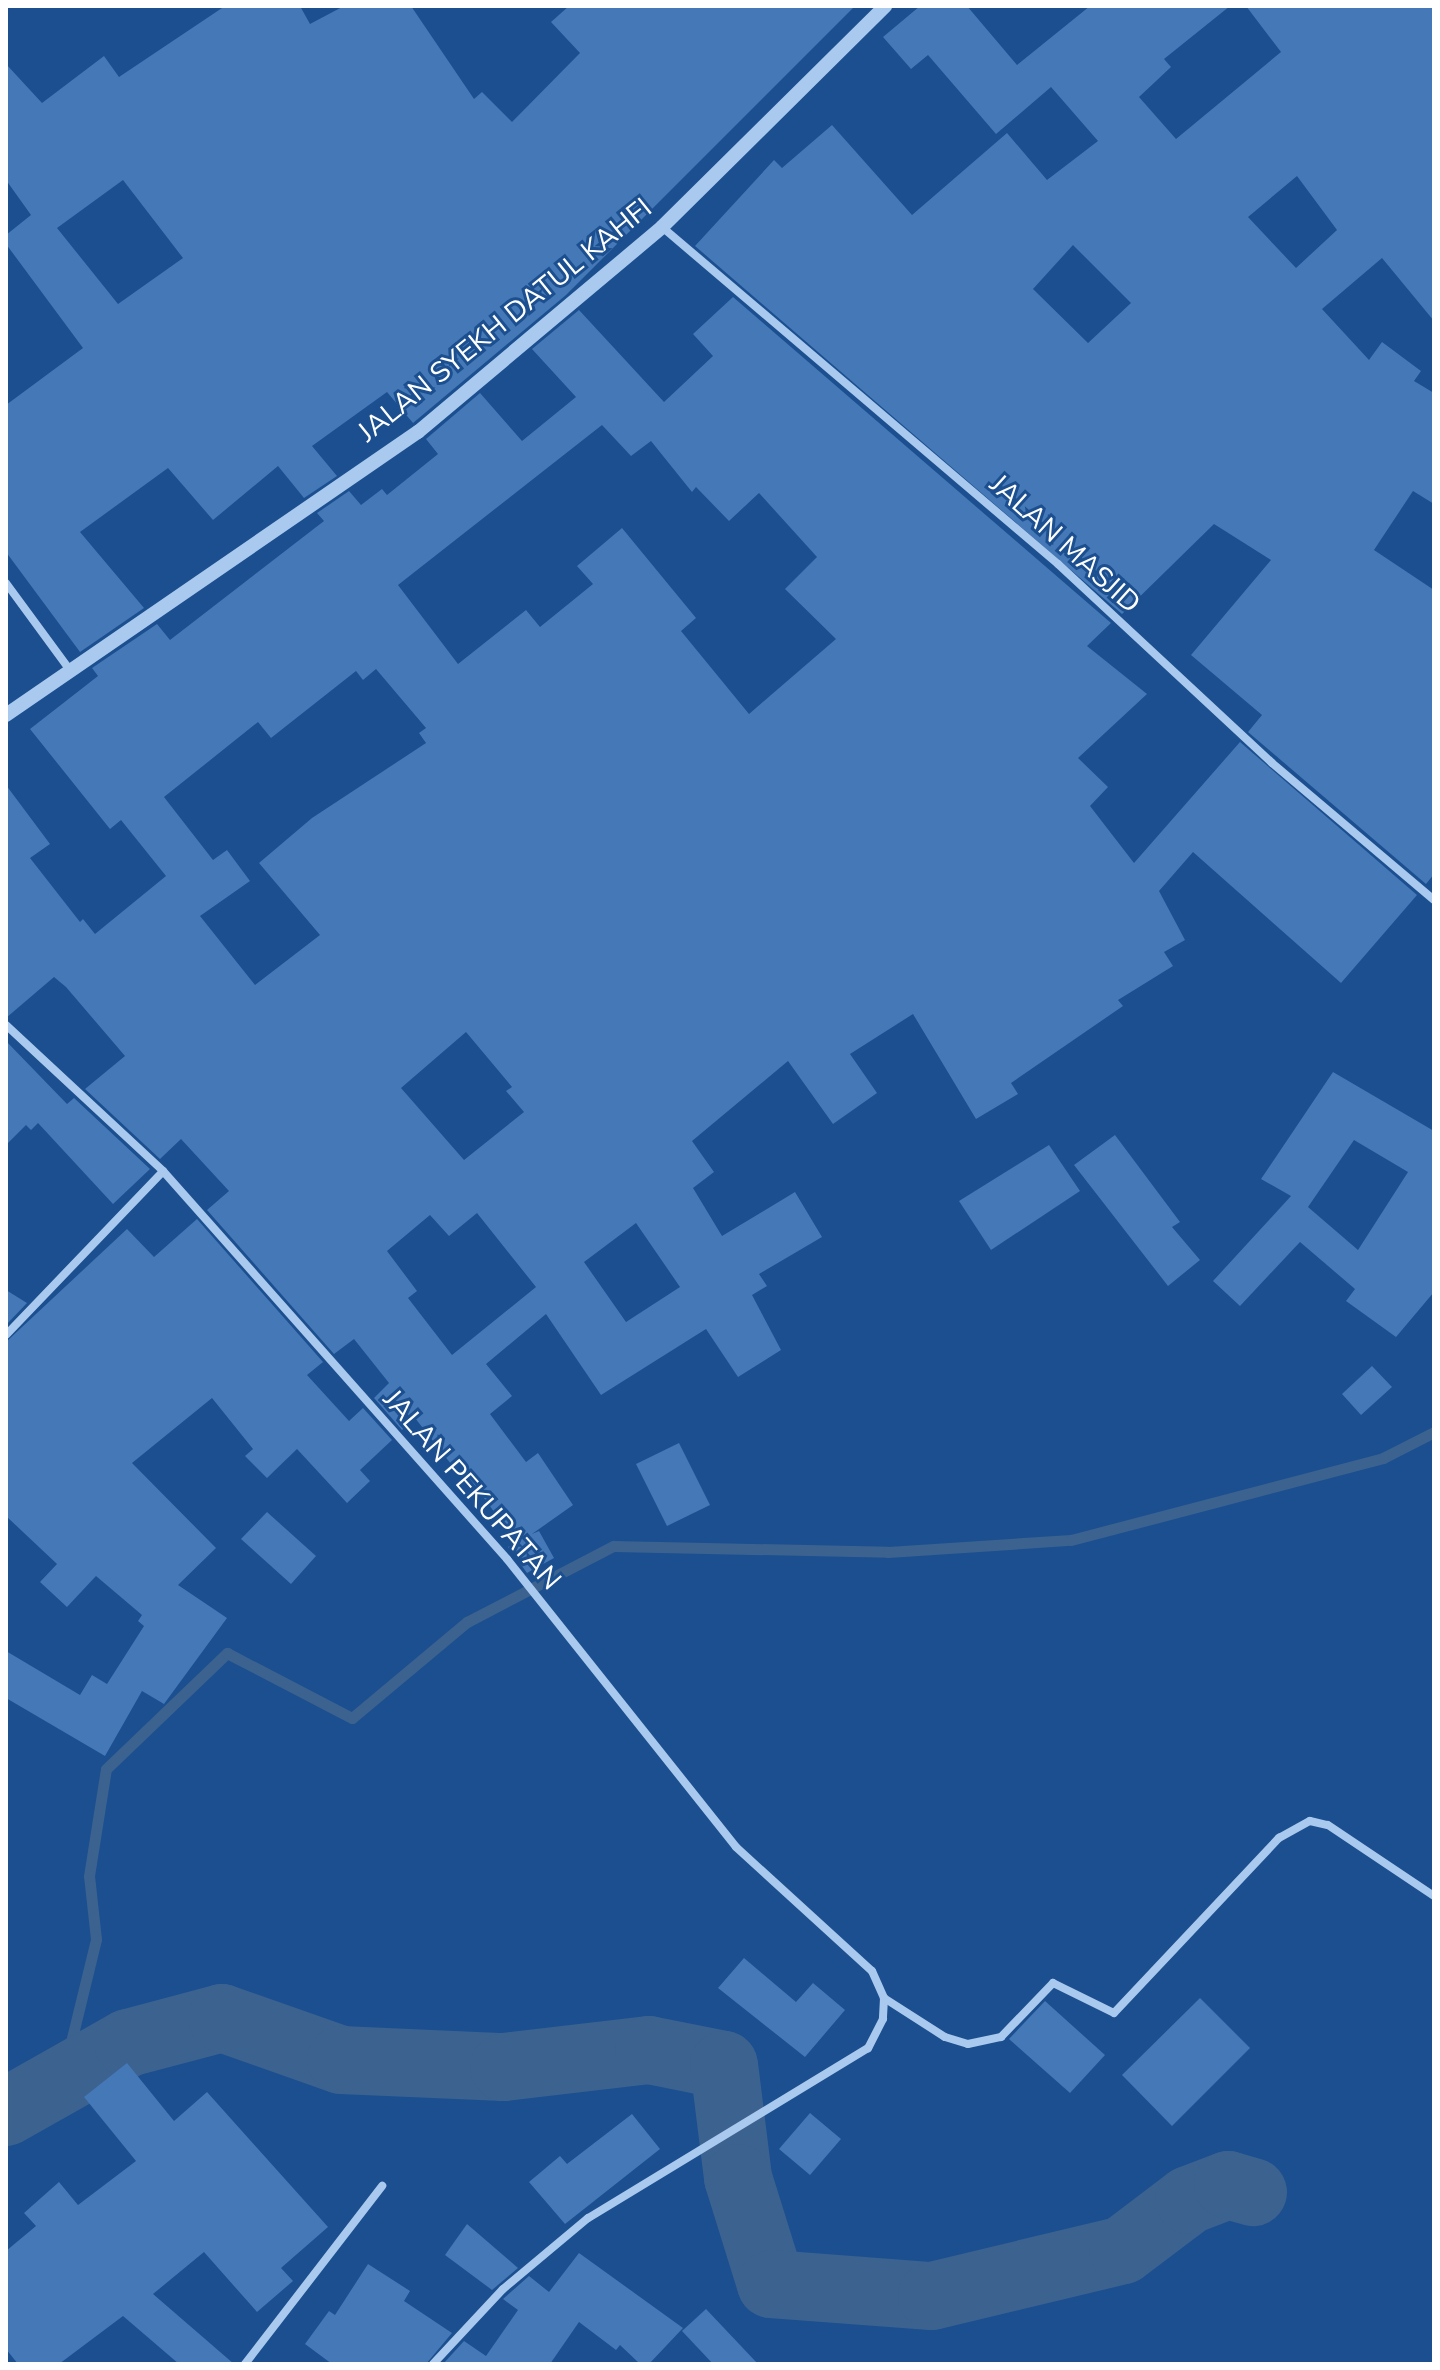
<!DOCTYPE html>
<html>
<head>
<meta charset="utf-8">
<style>
	body { margin:0 }
	#map { position:relative; width:1440px; height:2370px; overflow:hidden; background:#1b4f8f; font-family:"Nunito Sans",sans-serif }
	div>[style] { position:absolute }
	.stream>* { height:11px; margin:-5.5px; padding:0 5.5px; transform-origin:5.5px; border-radius:5.5px; background:#3c6290 }
	.river>* { height:68px; margin:-34px; padding:0 34px; transform-origin:34px; border-radius:34px; background:#3c6290 }
	.building>* { inset:0; background:#4478b7 }
	.minor>* { height:8px; margin:-4px; padding:0 4px; transform-origin:4px; border-radius:4px; background:#a9c9ee }
	.tertiary>* { height:14px; margin:-7px; padding:0 7px; transform-origin:7px; border-radius:7px; background:#a9c9ee }
	span { translate:-50% -50%; white-space:nowrap; text-align:center; line-height:1.15; -webkit-text-stroke:6px #1b4f8f; paint-order:stroke }
	.street-label { font-size:28px; color:#fff }
	.frame { position:absolute; inset:0; border:8px solid #fff; pointer-events:none }
</style>
</head>
<body>
<div id="map">
	<div class="stream">
		<div style="left:61px;top:2083px;width:148px;rotate:-76.3deg"></div>
		<div style="left:96px;top:1939px;width:63px;rotate:-96.3deg"></div>
		<div style="left:89px;top:1876px;width:108px;rotate:-81deg"></div>
		<div style="left:106px;top:1769px;width:168px;rotate:-43.8deg"></div>
		<div style="left:227px;top:1653px;width:141px;rotate:27.5deg"></div>
		<div style="left:352px;top:1718px;width:150px;rotate:-39.9deg"></div>
		<div style="left:467px;top:1622px;width:165px;rotate:-27.5deg"></div>
		<div style="left:613px;top:1546px;width:275px;rotate:1.2deg"></div>
		<div style="left:888px;top:1552px;width:183px;rotate:-3.8deg"></div>
		<div style="left:1071px;top:1540px;width:323px;rotate:-14.7deg"></div>
		<div style="left:1383px;top:1458px;width:57px;rotate:-27deg"></div>
	</div>
	<div class="river">
		<div style="left:6px;top:2112px;width:140px;rotate:-29.5deg"></div>
		<div style="left:128px;top:2043px;width:97px;rotate:-14.9deg"></div>
		<div style="left:222px;top:2018px;width:126px;rotate:19.4deg"></div>
		<div style="left:341px;top:2060px;width:163px;rotate:2.5deg"></div>
		<div style="left:504px;top:2067px;width:146px;rotate:-6.7deg"></div>
		<div style="left:649px;top:2050px;width:76px;rotate:11.3deg"></div>
		<div style="left:724px;top:2065px;width:114px;rotate:82.9deg"></div>
		<div style="left:738px;top:2178px;width:111px;rotate:72.7deg"></div>
		<div style="left:771px;top:2284px;width:161px;rotate:4.3deg"></div>
		<div style="left:932px;top:2296px;width:196px;rotate:-13.5deg"></div>
		<div style="left:1123px;top:2250px;width:83px;rotate:-37.1deg"></div>
		<div style="left:1189px;top:2200px;width:42px;rotate:-21deg"></div>
		<div style="left:1228px;top:2185px;width:26px;rotate:16deg"></div>
	</div>
	<div class="building">
		<div style="clip-path:polygon(evenodd,225px 6px,300px 6px,310px 24px,344px 6px,411px 6px,474px 99px,482px 92px,512px 122px,580px 53px,551px 22px,569px 6px,855px 6px,566px 295px,413px 423px,387px 392px,312px 446px,337px 476px,304px 498px,278px 466px,213px 520px,168px 468px,80px 532px,144px 608px,80px 652px,6px 552px,6px 405px,83px 348px,6px 244px,6px 235px,31px 215px,6px 180px,6px 64px,42px 103px,104px 56px,119px 77px,225px 6px,123px 180px,183px 258px,118px 304px,57px 228px,123px 180px)"></div>
		<div style="clip-path:polygon(evenodd,920px 6px,967px 6px,1017px 65px,1090px 6px,1230px 6px,1164px 59px,1171px 67px,1139px 97px,1176px 139px,1281px 52px,1246px 6px,1434px 6px,1434px 321px,1382px 258px,1322px 309px,1369px 360px,1382px 342px,1421px 371px,1414px 381px,1434px 393px,1434px 504px,1413px 491px,1374px 550px,1434px 590px,1434px 874px,1426px 884px,1248px 732px,1262px 715px,1191px 655px,1271px 560px,1214px 524px,1122px 614px,695px 246px,774px 160px,782px 168px,832px 125px,912px 215px,1007px 133px,1047px 180px,1098px 141px,1051px 87px,996px 134px,928px 55px,911px 69px,883px 37px,920px 6px,1297px 176px,1337px 230px,1296px 268px,1248px 217px,1297px 176px,920px 6px,1073px 245px,1131px 303px,1088px 343px,1033px 289px,1073px 245px)"></div>
		<div style="clip-path:polygon(evenodd,733px 297px,1111px 623px,1087px 646px,1147px 694px,1078px 758px,1108px 787px,1090px 806px,1134px 863px,1240px 742px,1417px 895px,1341px 983px,1193px 852px,1159px 891px,1185px 940px,1164px 952px,1173px 966px,1118px 1000px,1123px 1006px,1011px 1083px,1018px 1094px,976px 1119px,913px 1014px,850px 1054px,877px 1093px,833px 1124px,788px 1061px,692px 1141px,714px 1172px,693px 1188px,722px 1236px,795px 1192px,822px 1237px,759px 1274px,767px 1286px,752px 1295px,781px 1350px,738px 1377px,706px 1329px,601px 1395px,546px 1314px,486px 1364px,512px 1396px,490px 1414px,526px 1462px,538px 1453px,573px 1505px,532px 1534px,539px 1531px,554px 1558px,527px 1573px,508px 1547px,517px 1543px,456px 1460px,451px 1464px,415px 1418px,402px 1430px,374px 1398px,389px 1383px,354px 1339px,334px 1354px,207px 1210px,229px 1191px,181px 1139px,160px 1159px,85px 1089px,125px 1056px,66px 987px,54px 977px,6px 1018px,6px 785px,50px 844px,30px 858px,80px 922px,83px 919px,95px 934px,166px 876px,121px 820px,110px 829px,30px 729px,98px 676px,92px 668px,157px 624px,170px 640px,324px 521px,317px 513px,349px 491px,361px 505px,382px 489px,387px 495px,438px 454px,426px 439px,480px 393px,522px 441px,576px 397px,532px 349px,579px 310px,664px 402px,713px 356px,693px 334px,733px 297px,602px 425px,631px 456px,651px 441px,692px 492px,696px 487px,729px 521px,759px 493px,817px 557px,785px 589px,836px 639px,749px 714px,681px 631px,696px 618px,622px 528px,577px 566px,593px 584px,540px 627px,526px 610px,458px 664px,398px 585px,602px 425px,733px 297px,376px 669px,426px 728px,419px 733px,426px 743px,312px 818px,259px 863px,320px 935px,255px 985px,200px 916px,250px 881px,227px 850px,213px 860px,164px 797px,258px 722px,271px 738px,356px 671px,363px 680px,376px 669px,733px 297px,466px 1032px,512px 1087px,506px 1091px,524px 1112px,464px 1160px,401px 1088px,466px 1032px,733px 297px,477px 1213px,536px 1287px,452px 1355px,408px 1298px,417px 1291px,387px 1251px,430px 1215px,449px 1236px,477px 1213px,733px 297px,636px 1223px,680px 1287px,626px 1322px,584px 1262px,636px 1223px)"></div>
		<div style="clip-path:polygon(6px 1041px,67px 1104px,74px 1098px,150px 1169px,113px 1204px,38px 1123px,31px 1130px,26px 1125px,6px 1145px)"></div>
		<div style="clip-path:polygon(evenodd,1333px 1072px,1434px 1131px,1434px 1292px,1396px 1337px,1346px 1301px,1355px 1289px,1300px 1242px,1240px 1306px,1213px 1281px,1291px 1196px,1261px 1179px,1333px 1072px,1354px 1140px,1408px 1172px,1358px 1250px,1308px 1207px,1354px 1140px)"></div>
		<div style="clip-path:polygon(1115px 1135px,1180px 1222px,1172px 1227px,1200px 1260px,1168px 1286px,1074px 1165px)"></div>
		<div style="clip-path:polygon(1049px 1145px,1080px 1191px,991px 1250px,959px 1201px)"></div>
		<div style="clip-path:polygon(197px 1219px,323px 1362px,307px 1375px,349px 1421px,363px 1408px,392px 1440px,360px 1470px,370px 1481px,347px 1503px,297px 1449px,267px 1478px,245px 1456px,253px 1449px,212px 1398px,132px 1463px,216px 1548px,178px 1585px,227px 1618px,164px 1704px,142px 1691px,105px 1756px,6px 1698px,6px 1651px,80px 1695px,92px 1675px,107px 1684px,144px 1626px,138px 1621px,142px 1615px,96px 1576px,67px 1607px,40px 1582px,57px 1564px,6px 1516px,6px 1342px,127px 1229px,154px 1257px)"></div>
		<div style="clip-path:polygon(6px 1290px,27px 1303px,6px 1325px)"></div>
		<div style="clip-path:polygon(1372px 1366px,1392px 1387px,1361px 1415px,1342px 1394px)"></div>
		<div style="clip-path:polygon(679px 1443px,710px 1505px,667px 1526px,636px 1464px)"></div>
		<div style="clip-path:polygon(267px 1512px,316px 1556px,291px 1584px,241px 1539px)"></div>
		<div style="clip-path:polygon(744px 1958px,796px 2002px,813px 1983px,845px 2010px,805px 2057px,718px 1988px)"></div>
		<div style="clip-path:polygon(1200px 1998px,1250px 2048px,1172px 2126px,1122px 2075px)"></div>
		<div style="clip-path:polygon(1045px 2001px,1105px 2055px,1070px 2093px,1009px 2039px)"></div>
		<div style="clip-path:polygon(127px 2063px,174px 2121px,207px 2092px,328px 2227px,281px 2268px,293px 2281px,257px 2312px,204px 2252px,153px 2294px,234px 2364px,179px 2364px,123px 2316px,59px 2364px,18px 2364px,6px 2349px,6px 2251px,36px 2226px,24px 2213px,59px 2182px,78px 2205px,136px 2161px,84px 2097px)"></div>
		<div style="clip-path:polygon(810px 2113px,841px 2139px,810px 2175px,779px 2149px)"></div>
		<div style="clip-path:polygon(632px 2114px,660px 2149px,565px 2224px,529px 2182px,560px 2156px,567px 2164px)"></div>
		<div style="clip-path:polygon(467px 2224px,518px 2268px,492px 2290px,445px 2255px)"></div>
		<div style="clip-path:polygon(579px 2253px,683px 2328px,649px 2364px,640px 2364px,620px 2345px,616px 2350px,579px 2322px,550px 2364px,443px 2364px,464px 2341px,486px 2356px,518px 2310px,503px 2299px,529px 2276px,549px 2292px)"></div>
		<div style="clip-path:polygon(368px 2264px,410px 2291px,404px 2301px,452px 2333px,426px 2364px,332px 2364px,305px 2344px,329px 2311px,335px 2315px)"></div>
		<div style="clip-path:polygon(706px 2309px,758px 2364px,713px 2364px,682px 2331px)"></div>
	</div>
	<div class="minor">
		<div style="left:662px;top:227px;width:520px;rotate:40.4deg"></div>
		<div style="left:1058px;top:564px;width:292px;rotate:42.9deg"></div>
		<div style="left:1272px;top:763px;width:212px;rotate:40.2deg"></div>
		<div style="left:6px;top:583px;width:108px;rotate:53.7deg"></div>
		<div style="left:6px;top:1025px;width:214px;rotate:42.9deg"></div>
		<div style="left:163px;top:1171px;width:519px;rotate:48.44deg"></div>
		<div style="left:507px;top:1559px;width:368px;rotate:51.5deg"></div>
		<div style="left:736px;top:1847px;width:184px;rotate:42.4deg"></div>
		<div style="left:872px;top:1971px;width:30px;rotate:66deg"></div>
		<div style="left:884px;top:1998px;width:21px;rotate:93deg"></div>
		<div style="left:883px;top:2019px;width:33px;rotate:117deg"></div>
		<div style="left:868px;top:2048px;width:328px;rotate:148.7deg"></div>
		<div style="left:588px;top:2218px;width:111px;rotate:140.1deg"></div>
		<div style="left:503px;top:2289px;width:103px;rotate:133deg"></div>
		<div style="left:6px;top:1335px;width:227px;rotate:-46.2deg"></div>
		<div style="left:884px;top:1998px;width:72px;rotate:32.6deg"></div>
		<div style="left:945px;top:2037px;width:24px;rotate:17deg"></div>
		<div style="left:968px;top:2044px;width:34px;rotate:-12deg"></div>
		<div style="left:1001px;top:2037px;width:75px;rotate:-46.1deg"></div>
		<div style="left:1053px;top:1983px;width:68px;rotate:26.2deg"></div>
		<div style="left:1114px;top:2013px;width:241px;rotate:-46.7deg"></div>
		<div style="left:1279px;top:1838px;width:35px;rotate:-29deg"></div>
		<div style="left:1310px;top:1821px;width:18px;rotate:13deg"></div>
		<div style="left:1328px;top:1825px;width:128px;rotate:33.8deg"></div>
		<div style="left:245px;top:2364px;width:225px;rotate:-52.4deg"></div>
	</div>
	<div class="tertiary">
		<div style="left:6px;top:715px;width:500px;rotate:-34.5deg"></div>
		<div style="left:418px;top:432px;width:319px;rotate:-40deg"></div>
		<div style="left:662px;top:227px;width:314px;rotate:-44.7deg"></div>
	</div>
	<div class="street-label">
		<span style="left:505px;top:320px;rotate:-39deg">JALAN SYEKH DATUL KAHFI</span>
		<span style="left:1065px;top:544px;rotate:42deg">JALAN MASJID</span>
		<span style="left:472px;top:1490px;rotate:49deg">JALAN PEKUPATAN</span>
	</div>
	<div class="frame"></div>
</div>
</body>
</html>
